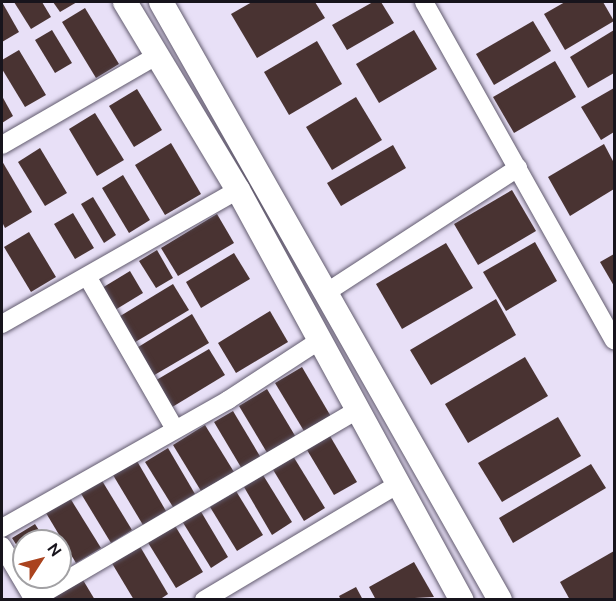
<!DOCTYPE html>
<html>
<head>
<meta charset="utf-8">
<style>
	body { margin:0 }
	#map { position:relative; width:616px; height:601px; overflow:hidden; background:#e8e0f7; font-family:Ubuntu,sans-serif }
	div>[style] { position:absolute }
	.building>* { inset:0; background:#493332 }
	.roads { filter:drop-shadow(0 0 2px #625b6e) drop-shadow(0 0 2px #625b6e) }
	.minor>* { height:18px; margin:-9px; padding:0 9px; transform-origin:9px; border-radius:9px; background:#fff }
	.tertiary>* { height:24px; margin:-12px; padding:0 12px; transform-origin:12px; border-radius:12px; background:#fff }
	span { translate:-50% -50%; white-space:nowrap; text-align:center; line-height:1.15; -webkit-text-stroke:6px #fff; paint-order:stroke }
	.frame { position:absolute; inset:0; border:3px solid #17141c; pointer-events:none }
	.north { position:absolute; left:12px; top:529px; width:60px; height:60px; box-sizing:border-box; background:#fff; border:2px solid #a2a1a4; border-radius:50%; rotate:54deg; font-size:16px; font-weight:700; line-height:24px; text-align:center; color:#17141c }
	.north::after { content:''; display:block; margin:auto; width:21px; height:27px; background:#aa431e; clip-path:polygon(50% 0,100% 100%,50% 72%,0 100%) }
</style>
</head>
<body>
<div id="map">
	<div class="building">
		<div style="clip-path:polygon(2px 2px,19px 32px,2px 42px)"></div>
		<div style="clip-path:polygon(14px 2px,42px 2px,51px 17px,31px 29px)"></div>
		<div style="clip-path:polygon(53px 2px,77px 2px,60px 12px)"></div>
		<div style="clip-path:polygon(252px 2px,315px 2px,325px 18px,257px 58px,231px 14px)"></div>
		<div style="clip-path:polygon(373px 2px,381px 2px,394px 23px,347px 50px,332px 25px)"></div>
		<div style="clip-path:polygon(565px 2px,603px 2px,614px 21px,565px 50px,544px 14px)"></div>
		<div style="clip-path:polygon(85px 8px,119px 64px,96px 78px,62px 22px)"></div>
		<div style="clip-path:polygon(533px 21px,551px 51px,494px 85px,476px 54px)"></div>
		<div style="clip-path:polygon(52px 30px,72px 63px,55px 73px,35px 40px)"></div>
		<div style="clip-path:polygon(414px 30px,437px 69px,379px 103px,356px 64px)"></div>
		<div style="clip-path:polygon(614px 30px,614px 73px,588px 88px,570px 57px)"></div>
		<div style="clip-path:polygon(317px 41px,342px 84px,289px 115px,264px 72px)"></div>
		<div style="clip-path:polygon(19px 50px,46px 95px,25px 107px,2px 69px,2px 60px)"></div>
		<div style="clip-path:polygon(555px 61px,576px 97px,514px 133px,493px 97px)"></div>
		<div style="clip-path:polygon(614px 88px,614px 132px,601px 140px,581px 107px)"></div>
		<div style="clip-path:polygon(137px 89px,162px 130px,134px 147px,109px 106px)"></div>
		<div style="clip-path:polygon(2px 96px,13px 116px,2px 123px)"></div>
		<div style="clip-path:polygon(356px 97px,382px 140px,332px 170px,306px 127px)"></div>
		<div style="clip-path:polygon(95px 113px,124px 160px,97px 176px,69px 129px)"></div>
		<div style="clip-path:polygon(171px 143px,201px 194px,165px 215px,135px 165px)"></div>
		<div style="clip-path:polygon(604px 144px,614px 163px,614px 189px,570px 216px,548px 177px)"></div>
		<div style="clip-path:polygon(393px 145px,406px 168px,341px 206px,327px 183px)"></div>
		<div style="clip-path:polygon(40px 148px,67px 193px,45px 206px,18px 162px)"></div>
		<div style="clip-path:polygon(2px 161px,32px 212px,5px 228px,2px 222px)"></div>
		<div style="clip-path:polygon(123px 175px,150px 220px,129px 233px,102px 188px)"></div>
		<div style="clip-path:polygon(512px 190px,536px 231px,478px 265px,454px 224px)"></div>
		<div style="clip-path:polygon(93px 197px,116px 235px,104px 243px,81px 204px)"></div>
		<div style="clip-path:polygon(73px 213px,94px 248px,75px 259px,54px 224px)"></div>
		<div style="clip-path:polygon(217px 214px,234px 243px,178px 276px,161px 248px)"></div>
		<div style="clip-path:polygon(29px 232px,56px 277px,31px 292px,4px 247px)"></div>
		<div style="clip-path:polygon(535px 242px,557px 281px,506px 311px,483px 272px)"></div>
		<div style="clip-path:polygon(446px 243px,473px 288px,402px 329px,376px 284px)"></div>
		<div style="clip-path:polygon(157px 250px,173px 278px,156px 288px,139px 261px)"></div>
		<div style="clip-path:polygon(234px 253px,250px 279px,201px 308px,186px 282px)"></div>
		<div style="clip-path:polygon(614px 254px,614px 286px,600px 262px)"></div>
		<div style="clip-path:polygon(130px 271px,143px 293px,115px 310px,102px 288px)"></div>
		<div style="clip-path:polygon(173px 284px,189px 310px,132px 344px,117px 318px)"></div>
		<div style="clip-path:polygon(496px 299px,516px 335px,431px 385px,410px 350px)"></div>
		<div style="clip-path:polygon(270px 311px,288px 342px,236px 373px,218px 343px)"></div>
		<div style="clip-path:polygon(192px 314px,209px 343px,151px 377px,135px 349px)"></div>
		<div style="clip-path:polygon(209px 349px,225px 375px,169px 409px,153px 382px)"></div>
		<div style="clip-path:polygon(525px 357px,548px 396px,468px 443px,445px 404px)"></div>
		<div style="clip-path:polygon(302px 367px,333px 420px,307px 436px,275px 383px)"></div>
		<div style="clip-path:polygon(267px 389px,297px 439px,269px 456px,239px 406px)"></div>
		<div style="clip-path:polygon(233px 411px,261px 458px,242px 469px,214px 422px)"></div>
		<div style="clip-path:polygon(558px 417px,581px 456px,502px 502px,478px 463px)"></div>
		<div style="clip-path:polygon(205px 425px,234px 472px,201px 491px,173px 445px)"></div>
		<div style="clip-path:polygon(330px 436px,357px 482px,334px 495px,307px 450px)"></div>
		<div style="clip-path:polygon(168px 448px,195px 494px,173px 507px,145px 462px)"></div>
		<div style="clip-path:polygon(293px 456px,325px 508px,304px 521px,272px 468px)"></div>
		<div style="clip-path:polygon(137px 461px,166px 511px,143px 525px,113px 475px)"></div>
		<div style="clip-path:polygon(591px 464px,606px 488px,513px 543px,499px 518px)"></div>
		<div style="clip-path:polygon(263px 475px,292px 522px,272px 535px,244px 487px)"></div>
		<div style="clip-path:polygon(101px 479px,132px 530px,111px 543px,80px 492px)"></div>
		<div style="clip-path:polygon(236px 491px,263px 535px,237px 551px,210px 507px)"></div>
		<div style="clip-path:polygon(70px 498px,101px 548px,76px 563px,46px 513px)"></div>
		<div style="clip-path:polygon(200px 510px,228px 557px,211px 568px,182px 521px)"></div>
		<div style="clip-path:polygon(35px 524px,46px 541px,24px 541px,24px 557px,12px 538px)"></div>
		<div style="clip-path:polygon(174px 524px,203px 572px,176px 588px,147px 541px)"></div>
		<div style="clip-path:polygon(138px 543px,168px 594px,159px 600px,134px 600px,110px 560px)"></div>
		<div style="clip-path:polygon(614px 551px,614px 600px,570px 600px,560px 582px)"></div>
		<div style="clip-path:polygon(414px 562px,434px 597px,376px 600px,369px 587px)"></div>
		<div style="clip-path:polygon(83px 580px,95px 600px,50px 600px)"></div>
		<div style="clip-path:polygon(356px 587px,363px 600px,341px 600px,339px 596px)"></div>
	</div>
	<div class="roads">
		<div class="minor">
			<div style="left:424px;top:2px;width:388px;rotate:60.7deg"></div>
			<div style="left:2px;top:145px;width:178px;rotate:-30deg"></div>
			<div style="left:88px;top:278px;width:174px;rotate:60.1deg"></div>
			<div style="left:327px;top:292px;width:228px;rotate:-33deg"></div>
			<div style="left:2px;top:324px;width:271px;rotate:-29.6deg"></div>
			<div style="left:2px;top:528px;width:260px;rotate:-29.5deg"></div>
			<div style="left:228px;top:400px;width:106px;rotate:-33.1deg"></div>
			<div style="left:2px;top:546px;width:63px;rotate:59.3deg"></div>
			<div style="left:34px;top:599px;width:373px;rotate:-30.3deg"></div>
			<div style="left:204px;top:600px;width:225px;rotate:-30.8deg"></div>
		</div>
		<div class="tertiary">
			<div style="left:125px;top:2px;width:219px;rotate:59deg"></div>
			<div style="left:238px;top:190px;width:467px;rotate:61.4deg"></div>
			<div style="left:161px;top:2px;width:687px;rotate:60.45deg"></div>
		</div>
	</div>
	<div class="frame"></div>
	<div class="north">N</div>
</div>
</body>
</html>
